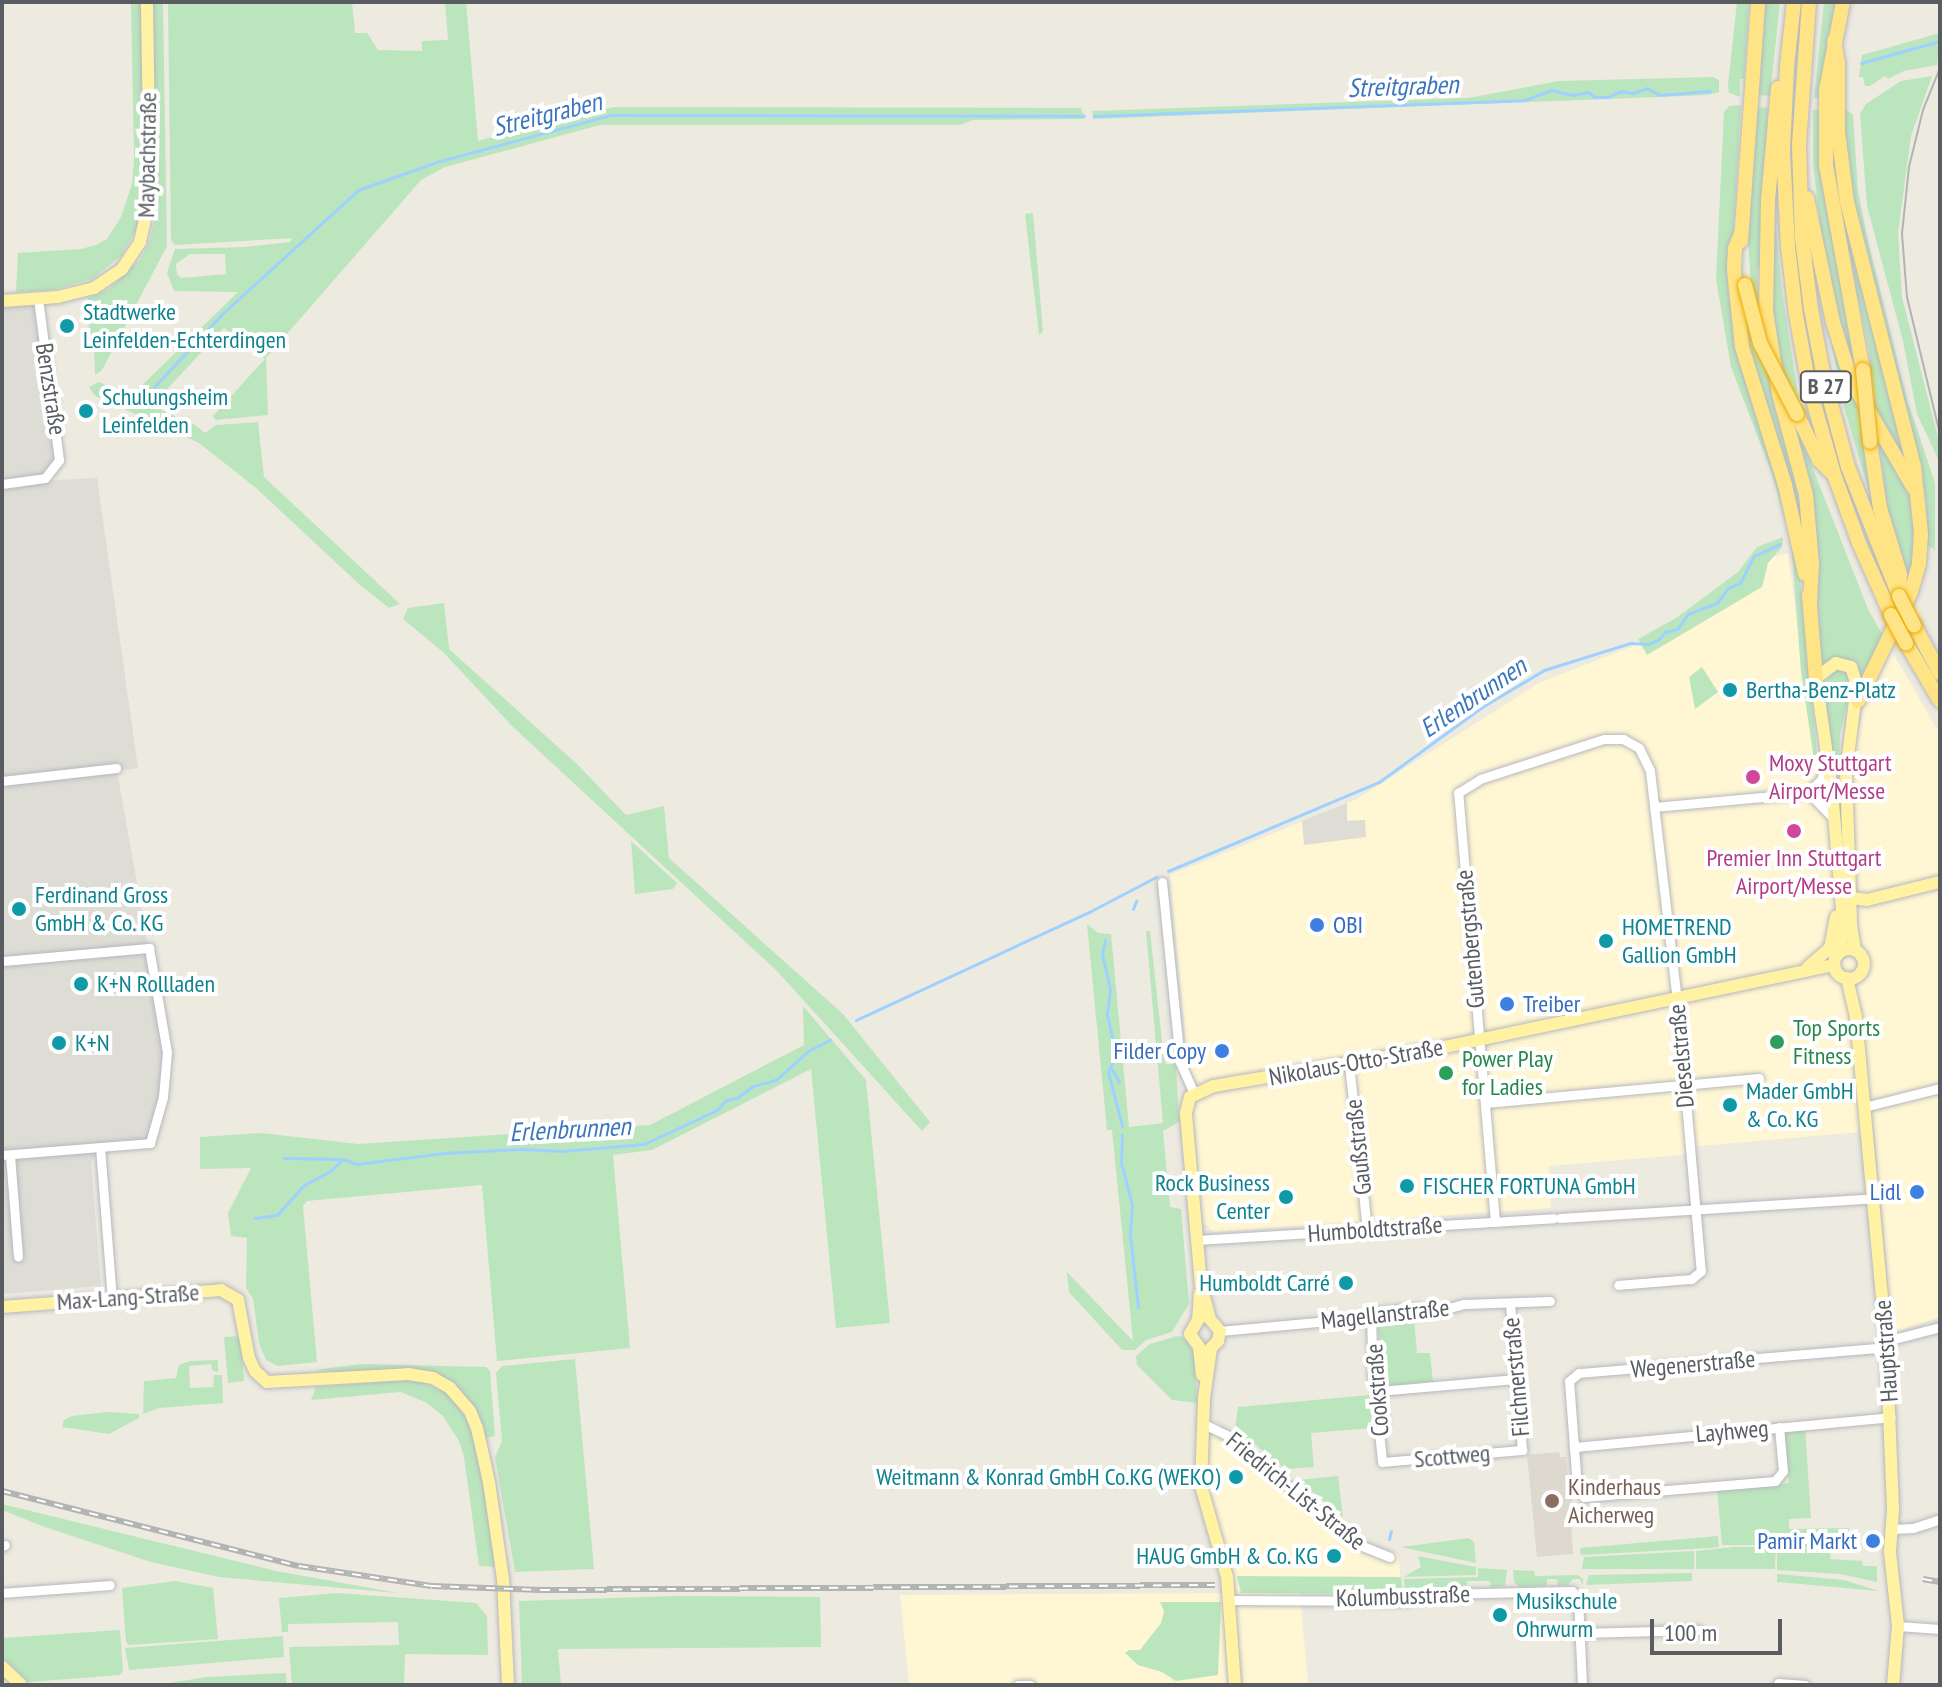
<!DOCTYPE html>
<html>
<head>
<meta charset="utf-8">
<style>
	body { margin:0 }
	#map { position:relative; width:1942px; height:1687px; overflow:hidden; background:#edeae0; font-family:"PT Sans Narrow",sans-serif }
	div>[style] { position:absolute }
	.commercial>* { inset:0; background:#fff6d3 }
	.industrial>* { inset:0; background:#dddcd5 }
	.education>* { inset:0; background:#ddd9cf }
	.green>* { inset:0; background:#bbe6bd }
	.stream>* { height:3px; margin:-1.5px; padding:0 1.5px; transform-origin:1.5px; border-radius:1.5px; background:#9ed1ff }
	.roads { filter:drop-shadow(0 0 2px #b6b8be) drop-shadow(0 0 2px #b6b8be) }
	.minor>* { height:9px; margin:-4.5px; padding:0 4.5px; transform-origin:4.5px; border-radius:4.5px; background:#fff }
	.major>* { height:12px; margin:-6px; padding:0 6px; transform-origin:6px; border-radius:6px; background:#fff3a3 }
	.major>.ring { margin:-6px; padding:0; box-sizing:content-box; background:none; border:12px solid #fff3a3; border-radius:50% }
	.highway>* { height:14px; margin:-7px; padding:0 7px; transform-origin:7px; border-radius:7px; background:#ffe485 }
	.tram>* { height:2px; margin:-1px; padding:0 1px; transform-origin:1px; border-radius:1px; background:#b2b3b3 }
	.rail>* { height:6px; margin-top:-3px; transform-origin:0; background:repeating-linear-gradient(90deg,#fff 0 9px,#b2b3b3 0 18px); box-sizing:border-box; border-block:2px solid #b2b3b3 }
	.bridges { filter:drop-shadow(0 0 2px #edab00) drop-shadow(0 0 2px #edab00) }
	.highway-bridge>* { height:14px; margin:-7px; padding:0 7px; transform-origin:7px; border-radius:7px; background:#ffe485 }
	.dots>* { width:22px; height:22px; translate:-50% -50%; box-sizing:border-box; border:4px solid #fff; border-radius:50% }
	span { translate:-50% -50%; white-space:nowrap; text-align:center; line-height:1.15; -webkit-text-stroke:8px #fff; paint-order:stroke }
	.shield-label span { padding:2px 6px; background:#fff; border:2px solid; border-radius:6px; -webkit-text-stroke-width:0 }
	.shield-label { font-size:22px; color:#595d62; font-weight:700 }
	.street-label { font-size:24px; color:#595d62 }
	.culture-label { font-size:24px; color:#0d838f }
	.left { translate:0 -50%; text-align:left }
	.right { translate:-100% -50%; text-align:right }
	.hotel-label { font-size:24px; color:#b23c85 }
	.shop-label { font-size:24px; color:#366cbe }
	.leisure-label { font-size:24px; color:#27864d }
	.education-label { font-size:24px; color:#785e54 }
	.water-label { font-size:26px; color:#3b76bd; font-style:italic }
	.frame { position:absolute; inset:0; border:4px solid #595d62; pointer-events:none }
	.scale { position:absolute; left:1650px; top:1619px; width:132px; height:36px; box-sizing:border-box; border:4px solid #595d62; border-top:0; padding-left:10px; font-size:24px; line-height:28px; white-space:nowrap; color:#595d62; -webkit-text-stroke:6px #fff; paint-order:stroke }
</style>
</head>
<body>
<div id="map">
	<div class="commercial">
		<div style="clip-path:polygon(1788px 553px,1818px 778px,1853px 776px,1856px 739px,1864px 706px,1891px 650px,1940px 734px,1940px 1317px,1898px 1331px,1892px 1326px,1874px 1131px,1699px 1146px,1682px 1155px,1549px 1166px,1551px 1208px,1214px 1232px,1203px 1222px,1170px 875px,1355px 800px,1539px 683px,1666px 633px,1773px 557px)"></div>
		<div style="clip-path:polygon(1212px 1419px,1367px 1545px,1398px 1554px,1402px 1594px,1300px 1593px,1308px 1685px,909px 1685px,900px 1595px,1236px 1593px,1206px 1484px)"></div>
	</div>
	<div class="industrial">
		<div style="clip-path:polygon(38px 299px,60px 452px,40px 481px,97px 478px,138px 768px,117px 771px,167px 1052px,153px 1138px,100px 1147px,91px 1163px,101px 1286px,2px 1294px,2px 301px)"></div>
		<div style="clip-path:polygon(1347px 803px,1347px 821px,1365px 820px,1366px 837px,1304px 845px,1302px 821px)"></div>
	</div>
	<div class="education">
		<div style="clip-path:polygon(1559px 1452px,1560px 1457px,1566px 1457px,1569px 1489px,1574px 1489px,1575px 1496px,1570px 1505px,1573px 1554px,1537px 1557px,1527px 1455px)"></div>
	</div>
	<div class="green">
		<div style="clip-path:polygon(131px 2px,143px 2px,144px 204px,139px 225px,121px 256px,92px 279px,51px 290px,16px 292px,18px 253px,81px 249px,96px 245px,107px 239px,121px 217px,132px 184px,134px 160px)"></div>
		<div style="clip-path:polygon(153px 2px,163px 2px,167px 246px,102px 370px,95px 375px,94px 345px,89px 344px,88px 298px,109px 289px,140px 259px,149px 243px,156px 213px)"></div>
		<div style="clip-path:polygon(evenodd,168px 2px,352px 2px,355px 33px,367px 33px,378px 50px,422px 51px,422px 41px,448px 40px,445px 2px,466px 2px,478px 141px,567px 116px,615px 107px,1081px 108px,1085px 119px,973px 120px,960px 125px,600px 125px,445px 167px,421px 180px,266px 358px,268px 415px,215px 420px,213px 416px,265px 359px,224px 328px,157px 400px,136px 391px,238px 292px,174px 291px,167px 273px,175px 249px,245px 247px,290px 242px,292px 238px,175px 245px,171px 240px,168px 2px,190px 254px,225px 254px,226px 274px,181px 278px,177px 274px,176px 264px,190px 254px)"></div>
		<div style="clip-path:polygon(1737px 2px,1749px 2px,1744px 79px,1740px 79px,1740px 97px,1729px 93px,1728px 85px)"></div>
		<div style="clip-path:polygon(1764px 2px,1780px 2px,1770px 96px,1759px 95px)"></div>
		<div style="clip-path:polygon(1824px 2px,1837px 2px,1819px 98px,1814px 98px)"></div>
		<div style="clip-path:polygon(1940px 33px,1937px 65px,1904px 71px,1888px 79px,1885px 76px,1870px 86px,1865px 86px,1863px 77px,1859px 77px,1862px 55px)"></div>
		<div style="clip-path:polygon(1932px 76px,1911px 136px,1898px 233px,1902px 297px,1940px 445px,1940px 463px,1917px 414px,1903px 341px,1867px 206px,1860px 114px,1866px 104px,1901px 81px)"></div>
		<div style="clip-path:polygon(1713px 77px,1719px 80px,1719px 92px,1707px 95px,1093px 119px,1092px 111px,1468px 98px,1559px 81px)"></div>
		<div style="clip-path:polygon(1741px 105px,1730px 286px,1797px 549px,1819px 774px,1816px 773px,1801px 672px,1791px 540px,1771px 471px,1731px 367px,1716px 279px,1724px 112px,1729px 106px)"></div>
		<div style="clip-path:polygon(1757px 107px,1768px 108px,1761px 268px,1757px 268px,1758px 310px,1751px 284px,1748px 239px)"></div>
		<div style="clip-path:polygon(1845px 109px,1853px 115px,1858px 192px,1869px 245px,1907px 399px,1935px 483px,1935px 550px,1928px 546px,1926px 502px,1919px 467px,1858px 230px,1843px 126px)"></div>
		<div style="clip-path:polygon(1813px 110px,1820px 110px,1826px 206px,1858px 371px,1855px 372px,1843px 341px,1824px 257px,1813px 163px)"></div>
		<div style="clip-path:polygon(1833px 117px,1842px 210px,1905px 459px,1876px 417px,1868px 343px,1841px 226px,1832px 173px)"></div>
		<div style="clip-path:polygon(1773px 198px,1782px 292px,1800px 407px,1776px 361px,1772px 329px)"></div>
		<div style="clip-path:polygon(1033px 213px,1043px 331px,1039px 335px,1025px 214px)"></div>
		<div style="clip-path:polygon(1743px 304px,1769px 379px,1775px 411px,1779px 412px,1804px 514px,1802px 529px,1788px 473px,1752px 367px,1744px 328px)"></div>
		<div style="clip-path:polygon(1824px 306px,1858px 405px,1873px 494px,1870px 495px,1844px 407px)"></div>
		<div style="clip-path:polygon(99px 382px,195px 425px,205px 433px,216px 425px,258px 422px,264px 477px,400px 604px,389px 608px,360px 585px,256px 488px,199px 443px,95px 396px,89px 387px)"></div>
		<div style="clip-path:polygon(1797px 428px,1868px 609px,1883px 636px,1861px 679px,1837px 658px,1821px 665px,1817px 587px,1799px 455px,1803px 454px)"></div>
		<div style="clip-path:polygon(1879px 436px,1908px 488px,1913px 505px,1915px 525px,1912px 571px,1908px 574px,1887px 513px)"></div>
		<div style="clip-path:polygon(1783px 537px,1782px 547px,1768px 563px,1762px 587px,1647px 655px,1638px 639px,1676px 618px,1738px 572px,1757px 547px)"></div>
		<div style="clip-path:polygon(444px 603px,449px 649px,577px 764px,626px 815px,664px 806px,669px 858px,843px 1014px,930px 1122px,922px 1131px,776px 970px,513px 727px,444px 653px,403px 619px,408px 608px)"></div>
		<div style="clip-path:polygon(1702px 667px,1718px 692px,1695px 709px,1689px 677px)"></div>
		<div style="clip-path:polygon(1840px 669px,1847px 673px,1851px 688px,1840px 734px,1839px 773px,1835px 773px,1824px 688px,1830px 672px)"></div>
		<div style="clip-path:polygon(631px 841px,677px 883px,673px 889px,635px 894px)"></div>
		<div style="clip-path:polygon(1087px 924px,1098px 933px,1111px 934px,1129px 1127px,1163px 1123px,1146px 931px,1150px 931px,1164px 1060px,1166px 1064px,1176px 1064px,1179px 1122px,1163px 1131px,1170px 1207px,1181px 1209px,1189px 1304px,1172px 1332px,1146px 1340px,1135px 1350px,1122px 1350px,1069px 1292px,1067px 1272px,1133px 1341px,1112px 1130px,1107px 1130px)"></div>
		<div style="clip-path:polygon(803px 1006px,866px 1080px,890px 1323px,836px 1328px,811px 1069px,652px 1150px,613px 1155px,630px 1348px,497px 1361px,482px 1185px,307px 1201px,303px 1206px,317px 1362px,278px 1366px,266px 1360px,259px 1343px,253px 1299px,246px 1288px,247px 1238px,231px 1236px,228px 1213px,251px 1168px,200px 1169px,200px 1137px,261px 1133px,358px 1144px,650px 1125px,804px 1045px)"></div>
		<div style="clip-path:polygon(1414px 1318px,1417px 1353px,1430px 1353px,1433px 1382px,1388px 1386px,1382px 1382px,1378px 1326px,1381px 1320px)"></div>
		<div style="clip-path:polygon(241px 1336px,244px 1381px,228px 1383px,224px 1337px)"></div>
		<div style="clip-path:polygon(1177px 1336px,1183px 1337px,1195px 1351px,1197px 1403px,1172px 1400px,1137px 1365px,1136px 1356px,1150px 1344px)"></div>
		<div style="clip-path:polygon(575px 1359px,594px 1569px,515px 1572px,495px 1457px,502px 1441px,496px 1373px,502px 1366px)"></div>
		<div style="clip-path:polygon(218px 1360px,218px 1372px,212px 1370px,211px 1364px,189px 1366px,190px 1388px,213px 1387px,214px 1375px,222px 1375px,223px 1403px,159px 1408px,143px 1414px,144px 1381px,176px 1378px,179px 1365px,190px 1361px)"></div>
		<div style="clip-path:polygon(361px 1364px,486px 1367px,490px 1371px,495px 1436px,485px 1438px,471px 1403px,449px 1382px,314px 1370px)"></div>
		<div style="clip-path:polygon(415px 1379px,449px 1394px,469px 1423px,481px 1471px,496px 1567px,479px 1566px,464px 1457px,459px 1441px,443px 1416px,427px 1403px,401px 1392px,311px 1400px,316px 1387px)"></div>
		<div style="clip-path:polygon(1370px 1395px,1373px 1428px,1311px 1433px,1314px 1467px,1285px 1469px,1235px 1428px,1238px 1407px)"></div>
		<div style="clip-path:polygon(107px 1412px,139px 1414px,139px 1418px,109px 1434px,62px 1427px,64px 1420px,72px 1416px)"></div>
		<div style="clip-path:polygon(1805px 1427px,1811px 1518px,1789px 1519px,1789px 1529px,1849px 1528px,1849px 1533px,1831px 1539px,1830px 1559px,1862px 1561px,1863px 1566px,1877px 1566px,1877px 1582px,1840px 1574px,1777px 1570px,1777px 1545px,1722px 1545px,1717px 1489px,1789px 1483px,1784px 1435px,1788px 1430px)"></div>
		<div style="clip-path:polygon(1338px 1476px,1343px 1517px,1298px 1480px)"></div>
		<div style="clip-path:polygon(2px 1504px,276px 1571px,398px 1593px,219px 1577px,151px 1562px,42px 1526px,2px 1510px)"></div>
		<div style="clip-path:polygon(1718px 1536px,1719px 1547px,1710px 1548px,1581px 1555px,1580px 1548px)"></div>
		<div style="clip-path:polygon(1469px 1538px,1474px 1542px,1476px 1563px,1401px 1547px)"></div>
		<div style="clip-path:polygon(1734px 1547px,1776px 1547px,1775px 1569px,1696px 1569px,1696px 1551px)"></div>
		<div style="clip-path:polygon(1694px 1551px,1694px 1569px,1582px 1569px,1584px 1557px)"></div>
		<div style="clip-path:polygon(1418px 1556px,1476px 1567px,1476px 1575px,1404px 1577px,1421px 1567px)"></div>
		<div style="clip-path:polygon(1478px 1568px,1507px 1570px,1505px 1586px,1491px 1588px,1490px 1581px,1467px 1581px,1467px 1588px,1426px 1589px,1405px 1594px,1404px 1579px,1478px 1577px)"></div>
		<div style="clip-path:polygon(1513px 1570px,1534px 1571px,1535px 1576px,1578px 1575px,1583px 1579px,1583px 1585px,1580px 1579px,1573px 1579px,1568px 1585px,1558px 1586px,1557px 1579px,1547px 1579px,1547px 1586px,1519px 1587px,1514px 1582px)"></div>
		<div style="clip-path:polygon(1692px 1573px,1692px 1581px,1586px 1585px,1589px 1575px)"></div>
		<div style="clip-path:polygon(1777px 1574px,1844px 1580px,1879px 1591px,1777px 1582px)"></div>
		<div style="clip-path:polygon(1237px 1576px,1401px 1577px,1403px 1594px,1241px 1593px)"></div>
		<div style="clip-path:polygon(175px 1581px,213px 1588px,218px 1639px,129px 1645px,126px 1642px,122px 1588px)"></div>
		<div style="clip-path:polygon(338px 1593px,476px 1603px,487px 1616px,488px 1655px,405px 1654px,404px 1685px,292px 1685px,289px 1647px,399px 1645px,398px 1622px,288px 1624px,288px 1632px,282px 1632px,279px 1598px)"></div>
		<div style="clip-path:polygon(675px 1596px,820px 1597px,821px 1647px,558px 1649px,561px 1685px,522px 1685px,519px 1601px)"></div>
		<div style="clip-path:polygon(1160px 1602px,1221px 1602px,1218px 1675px,1176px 1681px,1162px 1672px,1138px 1665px,1125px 1653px,1129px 1650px,1140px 1650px,1161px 1623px,1164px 1611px)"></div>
		<div style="clip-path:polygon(120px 1630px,123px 1671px,120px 1675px,29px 1682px,2px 1657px,2px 1638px)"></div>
		<div style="clip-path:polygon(283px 1636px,284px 1657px,129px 1670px,125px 1648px)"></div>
		<div style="clip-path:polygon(286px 1673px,287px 1685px,157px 1685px,207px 1677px)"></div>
	</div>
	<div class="stream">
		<div style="left:1861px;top:63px;width:82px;rotate:-15.6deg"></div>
		<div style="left:1094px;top:116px;width:431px;rotate:-2.1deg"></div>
		<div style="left:1525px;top:100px;width:28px;rotate:-21deg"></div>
		<div style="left:1551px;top:90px;width:23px;rotate:13deg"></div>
		<div style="left:1573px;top:95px;width:15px;rotate:-11deg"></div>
		<div style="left:1588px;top:92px;width:9px;rotate:36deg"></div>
		<div style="left:1595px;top:97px;width:13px"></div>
		<div style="left:1608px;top:97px;width:14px;rotate:-25deg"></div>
		<div style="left:1621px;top:91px;width:11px;rotate:10deg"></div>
		<div style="left:1632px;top:93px;width:16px;rotate:-18deg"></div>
		<div style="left:1647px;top:88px;width:14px;rotate:30deg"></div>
		<div style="left:1659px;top:95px;width:51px;rotate:-4.5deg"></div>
		<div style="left:154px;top:387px;width:101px;rotate:-47deg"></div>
		<div style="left:223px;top:313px;width:183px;rotate:-42.3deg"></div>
		<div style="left:358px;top:190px;width:87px;rotate:-19.5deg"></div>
		<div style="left:440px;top:161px;width:177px;rotate:-15.1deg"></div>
		<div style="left:611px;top:115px;width:473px;rotate:0.1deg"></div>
		<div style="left:1168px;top:871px;width:229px;rotate:-22.9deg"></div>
		<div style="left:1379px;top:782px;width:127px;rotate:-36.1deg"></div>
		<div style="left:1482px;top:707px;width:72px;rotate:-30.8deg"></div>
		<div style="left:1544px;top:670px;width:90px;rotate:-17.4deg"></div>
		<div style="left:1630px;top:643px;width:18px;rotate:3deg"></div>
		<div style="left:1648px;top:644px;width:11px;rotate:-22deg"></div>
		<div style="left:1658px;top:640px;width:11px;rotate:-49deg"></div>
		<div style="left:1665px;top:632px;width:12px;rotate:-14deg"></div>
		<div style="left:1677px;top:629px;width:19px;rotate:-54deg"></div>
		<div style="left:1688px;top:614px;width:31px;rotate:-21deg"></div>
		<div style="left:1717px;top:603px;width:19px;rotate:-54deg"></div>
		<div style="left:1728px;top:588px;width:13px;rotate:-23deg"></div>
		<div style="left:1740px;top:583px;width:30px;rotate:-63deg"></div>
		<div style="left:1754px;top:556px;width:29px;rotate:-25deg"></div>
		<div style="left:1133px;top:909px;width:9px;rotate:-69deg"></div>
		<div style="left:1105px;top:940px;width:14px;rotate:102deg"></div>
		<div style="left:1102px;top:954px;width:36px;rotate:77deg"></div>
		<div style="left:1110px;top:989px;width:26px;rotate:97deg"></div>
		<div style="left:1107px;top:1015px;width:39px;rotate:77deg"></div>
		<div style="left:1116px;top:1053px;width:21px;rotate:113deg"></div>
		<div style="left:1108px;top:1072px;width:56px;rotate:75.5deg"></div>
		<div style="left:856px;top:1020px;width:257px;rotate:-24.9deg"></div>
		<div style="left:1089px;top:912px;width:76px;rotate:-27.6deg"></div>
		<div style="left:1111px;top:1068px;width:16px;rotate:60deg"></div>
		<div style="left:1122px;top:1135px;width:28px;rotate:92deg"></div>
		<div style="left:1121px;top:1163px;width:42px;rotate:75deg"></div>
		<div style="left:1132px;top:1204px;width:31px;rotate:94deg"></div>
		<div style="left:1130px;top:1235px;width:73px;rotate:83.7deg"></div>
		<div style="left:284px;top:1158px;width:59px;rotate:1deg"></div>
		<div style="left:343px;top:1159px;width:15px;rotate:20deg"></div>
		<div style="left:357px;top:1164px;width:88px;rotate:-7.2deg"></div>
		<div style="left:444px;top:1153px;width:77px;rotate:-3deg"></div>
		<div style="left:521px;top:1149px;width:41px;rotate:2.8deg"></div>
		<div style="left:562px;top:1151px;width:82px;rotate:-4.9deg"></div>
		<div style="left:644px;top:1144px;width:81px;rotate:-25deg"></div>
		<div style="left:717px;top:1110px;width:13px;rotate:-48deg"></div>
		<div style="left:726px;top:1100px;width:11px;rotate:-10deg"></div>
		<div style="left:737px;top:1098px;width:20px;rotate:-37deg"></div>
		<div style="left:753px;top:1086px;width:24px;rotate:-15deg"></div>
		<div style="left:776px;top:1080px;width:43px;rotate:-42.2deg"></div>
		<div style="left:808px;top:1051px;width:25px;rotate:-27deg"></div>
		<div style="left:255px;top:1218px;width:22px;rotate:-8deg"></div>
		<div style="left:277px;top:1215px;width:40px;rotate:-48deg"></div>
		<div style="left:304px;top:1185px;width:30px;rotate:-28deg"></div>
		<div style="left:330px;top:1171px;width:16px;rotate:-43deg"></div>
		<div style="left:1389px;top:1539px;width:8px;rotate:-76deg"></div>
	</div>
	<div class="roads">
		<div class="minor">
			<div style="left:2px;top:484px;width:43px;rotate:-7.9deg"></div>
			<div style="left:45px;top:478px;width:23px;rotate:-52deg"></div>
			<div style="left:59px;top:460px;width:162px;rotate:-97.4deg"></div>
			<div style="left:2px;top:781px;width:115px;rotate:-6.5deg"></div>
			<div style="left:1808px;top:792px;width:36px;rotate:46deg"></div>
			<div style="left:1808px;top:792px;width:16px;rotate:-43deg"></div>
			<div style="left:1820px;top:781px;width:16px;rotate:-63deg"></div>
			<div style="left:1654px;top:807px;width:185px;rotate:-5.3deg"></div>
			<div style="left:1162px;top:882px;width:181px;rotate:84.3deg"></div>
			<div style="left:1180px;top:1062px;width:34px;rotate:66deg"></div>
			<div style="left:2px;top:961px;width:148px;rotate:-5.1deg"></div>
			<div style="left:149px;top:948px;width:106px;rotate:80.2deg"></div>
			<div style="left:167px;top:1052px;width:45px;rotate:95.1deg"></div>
			<div style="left:163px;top:1097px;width:48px;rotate:105.8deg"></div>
			<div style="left:150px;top:1143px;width:148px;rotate:175.4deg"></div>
			<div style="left:1349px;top:1064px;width:167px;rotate:83.8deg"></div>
			<div style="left:1485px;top:1103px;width:275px;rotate:-5.2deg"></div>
			<div style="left:1864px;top:1107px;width:78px;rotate:-14deg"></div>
			<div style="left:100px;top:1147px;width:151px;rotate:85.5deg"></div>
			<div style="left:10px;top:1155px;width:102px;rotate:85.5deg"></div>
			<div style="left:1560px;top:1218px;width:315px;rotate:-3.6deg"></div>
			<div style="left:1495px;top:1222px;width:431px;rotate:-94.9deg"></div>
			<div style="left:1458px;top:793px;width:26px;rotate:-32deg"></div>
			<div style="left:1480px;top:779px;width:130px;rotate:-17.9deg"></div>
			<div style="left:1604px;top:739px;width:19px"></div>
			<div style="left:1623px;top:739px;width:18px;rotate:29deg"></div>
			<div style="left:1639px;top:748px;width:25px;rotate:64deg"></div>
			<div style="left:1650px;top:771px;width:241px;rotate:83.3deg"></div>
			<div style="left:1678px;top:1010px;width:262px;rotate:85deg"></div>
			<div style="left:1701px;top:1271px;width:13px;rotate:141deg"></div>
			<div style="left:1691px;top:1279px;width:73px;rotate:175.3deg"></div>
			<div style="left:1197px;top:1240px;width:357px;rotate:-3.5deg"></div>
			<div style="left:1371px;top:1317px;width:62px;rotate:88.2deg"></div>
			<div style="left:1373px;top:1379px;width:13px;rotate:63deg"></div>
			<div style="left:1379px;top:1391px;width:35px;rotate:83deg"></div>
			<div style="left:1383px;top:1426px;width:7px;rotate:124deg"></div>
			<div style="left:1379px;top:1432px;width:30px;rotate:84deg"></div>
			<div style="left:1382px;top:1462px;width:141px;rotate:-4.9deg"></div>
			<div style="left:1522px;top:1450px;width:146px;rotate:-94.7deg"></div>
			<div style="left:1220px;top:1331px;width:152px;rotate:-5.3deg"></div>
			<div style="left:1371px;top:1317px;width:7px;rotate:-45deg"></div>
			<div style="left:1376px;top:1312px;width:39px;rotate:-6deg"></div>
			<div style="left:1415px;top:1308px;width:24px;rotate:7deg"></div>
			<div style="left:1439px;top:1311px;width:26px;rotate:-16deg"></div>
			<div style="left:1464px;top:1304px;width:86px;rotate:-2deg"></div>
			<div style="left:1886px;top:1341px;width:56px;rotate:-14.5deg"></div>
			<div style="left:1379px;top:1391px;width:138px;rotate:-5deg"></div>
			<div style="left:1202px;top:1423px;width:25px;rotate:26deg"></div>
			<div style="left:1225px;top:1434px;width:175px;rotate:39.4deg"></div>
			<div style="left:1360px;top:1545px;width:32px;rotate:22deg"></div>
			<div style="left:1779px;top:1427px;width:44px;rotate:84.8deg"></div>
			<div style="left:1783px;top:1471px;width:13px;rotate:129deg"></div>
			<div style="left:1775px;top:1481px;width:192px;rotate:175.2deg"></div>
			<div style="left:1584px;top:1497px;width:12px;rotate:-125deg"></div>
			<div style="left:1577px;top:1487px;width:106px;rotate:-94.3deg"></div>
			<div style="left:1569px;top:1381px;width:13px;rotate:-39deg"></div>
			<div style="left:1579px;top:1373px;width:309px;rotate:-4.8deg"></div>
			<div style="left:1574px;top:1447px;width:318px;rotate:-5.4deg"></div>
			<div style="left:1893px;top:1529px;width:20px;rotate:-3deg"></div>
			<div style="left:1913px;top:1528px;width:28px;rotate:-18deg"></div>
			<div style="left:2px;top:1546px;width:3px;rotate:-18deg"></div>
			<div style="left:2px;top:1593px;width:108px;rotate:-4.2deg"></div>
			<div style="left:1230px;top:1600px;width:174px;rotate:0.3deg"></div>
			<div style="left:1404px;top:1601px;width:37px;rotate:-11deg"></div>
			<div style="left:1440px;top:1594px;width:132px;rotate:-1.3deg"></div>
			<div style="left:1572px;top:1591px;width:10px;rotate:53deg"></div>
			<div style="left:1578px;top:1599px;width:86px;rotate:87.3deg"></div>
			<div style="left:1898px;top:1626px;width:42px;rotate:4.1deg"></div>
			<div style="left:1579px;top:1633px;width:120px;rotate:-1.4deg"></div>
			<div style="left:1778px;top:1683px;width:27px;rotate:4deg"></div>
			<div style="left:1018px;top:1685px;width:12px"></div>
		</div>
		<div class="major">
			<div style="left:2px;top:301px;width:56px;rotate:-4.1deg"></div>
			<div style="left:58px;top:297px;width:37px;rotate:-14deg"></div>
			<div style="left:94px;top:288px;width:34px;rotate:-34deg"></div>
			<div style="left:122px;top:269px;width:32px;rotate:-56deg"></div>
			<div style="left:140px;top:242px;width:46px;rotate:-77.5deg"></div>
			<div style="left:150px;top:197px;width:195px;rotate:-90.9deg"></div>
			<div style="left:1845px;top:897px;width:22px;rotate:8deg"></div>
			<div style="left:1867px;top:900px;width:75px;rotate:-13.9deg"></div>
			<div class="ring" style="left:1834px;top:949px;width:18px;height:18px"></div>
			<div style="left:1841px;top:951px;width:29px;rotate:-86deg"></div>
			<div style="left:1843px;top:922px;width:132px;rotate:-94.8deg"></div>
			<div style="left:1832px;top:790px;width:113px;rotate:-98.1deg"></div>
			<div style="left:1816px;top:678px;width:25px;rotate:-37deg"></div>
			<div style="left:1836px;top:663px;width:16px;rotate:15deg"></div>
			<div style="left:1851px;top:667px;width:19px;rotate:72deg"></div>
			<div style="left:1857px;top:685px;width:88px;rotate:97.2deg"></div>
			<div style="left:1846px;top:772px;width:153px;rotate:88.1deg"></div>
			<div style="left:1851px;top:925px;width:25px;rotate:81deg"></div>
			<div style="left:1808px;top:967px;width:29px;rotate:-41deg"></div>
			<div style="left:1830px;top:948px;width:32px;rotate:-79deg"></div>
			<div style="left:1847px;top:978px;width:40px;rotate:77deg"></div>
			<div style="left:1856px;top:1017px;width:325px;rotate:84.7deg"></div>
			<div style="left:1886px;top:1341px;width:169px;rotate:87.6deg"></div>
			<div style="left:1893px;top:1510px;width:42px;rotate:94.1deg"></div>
			<div style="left:1890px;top:1552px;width:74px;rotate:83.8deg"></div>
			<div style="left:1898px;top:1626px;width:59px;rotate:94.8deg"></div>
			<div style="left:1200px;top:1293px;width:27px;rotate:94deg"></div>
			<div style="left:1198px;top:1320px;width:16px;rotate:120deg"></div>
			<div style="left:1190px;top:1334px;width:16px;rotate:55deg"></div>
			<div style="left:1199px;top:1347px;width:28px;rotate:84deg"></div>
			<div style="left:2px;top:1307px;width:220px;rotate:-4.4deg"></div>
			<div style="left:221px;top:1290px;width:20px;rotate:30deg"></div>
			<div style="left:238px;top:1300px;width:59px;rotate:79.3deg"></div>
			<div style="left:249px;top:1358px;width:14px;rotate:65deg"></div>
			<div style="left:255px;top:1371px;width:16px;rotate:43deg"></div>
			<div style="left:267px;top:1382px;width:141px;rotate:-3.2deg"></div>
			<div style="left:408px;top:1374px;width:25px;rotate:9deg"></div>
			<div style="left:433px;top:1378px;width:20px;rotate:30deg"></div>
			<div style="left:450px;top:1388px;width:30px;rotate:49deg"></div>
			<div style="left:470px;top:1411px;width:18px;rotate:68deg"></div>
			<div style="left:477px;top:1428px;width:55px;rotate:77.5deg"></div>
			<div style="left:489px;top:1482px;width:98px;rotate:81.8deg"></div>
			<div style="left:503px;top:1579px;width:106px;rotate:87.3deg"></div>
			<div style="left:2px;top:1667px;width:26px;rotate:43deg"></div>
			<div style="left:1235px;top:1685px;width:108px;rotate:-94.2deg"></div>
			<div style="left:1227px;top:1577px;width:95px;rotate:-105.9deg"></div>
			<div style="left:1201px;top:1486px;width:88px;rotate:-88deg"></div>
			<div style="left:1204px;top:1398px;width:50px;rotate:-82deg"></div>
			<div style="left:1211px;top:1348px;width:10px;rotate:-45deg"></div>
			<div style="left:1218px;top:1341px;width:10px;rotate:-79deg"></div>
			<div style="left:1220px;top:1331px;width:16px;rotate:-130deg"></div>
			<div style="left:1210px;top:1319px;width:35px;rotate:-105deg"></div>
			<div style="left:1201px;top:1285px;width:173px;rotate:-95deg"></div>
			<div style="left:1186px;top:1113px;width:16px;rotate:-76deg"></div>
			<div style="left:1190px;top:1097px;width:26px;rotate:-25deg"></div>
			<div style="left:1214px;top:1086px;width:234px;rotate:-9.6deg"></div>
			<div style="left:1445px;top:1047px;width:398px;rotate:-11.9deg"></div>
		</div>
		<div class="highway">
			<div style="left:1794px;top:2px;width:64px;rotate:96.2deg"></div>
			<div style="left:1787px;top:66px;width:86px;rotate:92.7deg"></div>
			<div style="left:1783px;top:152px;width:95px;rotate:87deg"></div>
			<div style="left:1788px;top:247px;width:68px;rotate:83.3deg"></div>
			<div style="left:1796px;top:315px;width:72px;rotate:79.6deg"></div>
			<div style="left:1809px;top:386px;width:95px;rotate:74.1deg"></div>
			<div style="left:1835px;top:477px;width:70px;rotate:70deg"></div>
			<div style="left:1859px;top:543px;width:79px;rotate:66deg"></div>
			<div style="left:1809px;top:2px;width:142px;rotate:94deg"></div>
			<div style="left:1799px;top:144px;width:94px;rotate:88.2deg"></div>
			<div style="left:1802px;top:238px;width:72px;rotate:82.8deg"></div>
			<div style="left:1811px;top:309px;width:70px;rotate:79.3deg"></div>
			<div style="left:1824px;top:378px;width:92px;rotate:74.9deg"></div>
			<div style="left:1848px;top:467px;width:139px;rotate:68.4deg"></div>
			<div style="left:1843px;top:2px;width:90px;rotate:100.9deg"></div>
			<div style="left:1826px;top:90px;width:75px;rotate:90deg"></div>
			<div style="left:1826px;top:165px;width:208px;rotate:79.8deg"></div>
			<div style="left:1834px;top:41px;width:22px;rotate:80deg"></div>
			<div style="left:1838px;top:63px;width:69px;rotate:90deg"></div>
			<div style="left:1838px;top:132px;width:71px;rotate:82.7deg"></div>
			<div style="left:1847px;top:202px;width:272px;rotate:75.8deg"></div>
			<div style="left:1914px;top:466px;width:68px;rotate:84.1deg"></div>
			<div style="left:1921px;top:534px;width:30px;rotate:94deg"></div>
			<div style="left:1919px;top:564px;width:29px;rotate:106deg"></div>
			<div style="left:1911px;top:592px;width:121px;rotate:115.9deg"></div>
			<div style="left:1778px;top:88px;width:111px;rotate:95.1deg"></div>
			<div style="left:1768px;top:199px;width:112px;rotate:91deg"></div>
			<div style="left:1766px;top:311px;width:84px;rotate:81.1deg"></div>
			<div style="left:1779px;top:394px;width:105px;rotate:75deg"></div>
			<div style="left:1806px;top:495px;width:69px;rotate:85deg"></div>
			<div style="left:1812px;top:564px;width:38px;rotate:93deg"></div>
			<div style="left:1807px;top:198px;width:127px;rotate:78.2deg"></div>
			<div style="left:1833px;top:322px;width:61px;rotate:72.8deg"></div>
			<div style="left:1851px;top:380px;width:124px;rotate:59.9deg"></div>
			<div style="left:1741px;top:234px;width:15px;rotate:113deg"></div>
			<div style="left:1735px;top:248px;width:22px;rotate:93deg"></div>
			<div style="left:1734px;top:270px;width:77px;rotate:84.1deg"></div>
			<div style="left:1742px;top:347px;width:145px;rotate:72.7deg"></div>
			<div style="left:1785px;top:485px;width:91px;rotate:77.3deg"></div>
			<div style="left:1741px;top:241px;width:240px;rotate:-85.9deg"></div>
			<div style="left:1797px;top:414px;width:51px;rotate:64.4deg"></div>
			<div style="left:1819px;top:460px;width:18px;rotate:45deg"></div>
			<div style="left:1870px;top:442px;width:67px;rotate:81.4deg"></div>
			<div style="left:1880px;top:508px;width:69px;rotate:73.1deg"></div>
			<div style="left:1900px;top:574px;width:18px;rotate:93deg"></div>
			<div style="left:1809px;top:595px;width:83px;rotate:85.2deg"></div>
			<div style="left:1914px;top:625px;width:55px;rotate:61.6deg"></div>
			<div style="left:1906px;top:643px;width:67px;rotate:59.6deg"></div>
		</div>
	</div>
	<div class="tram">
		<div style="left:1940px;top:68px;width:45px;rotate:112deg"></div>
		<div style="left:1923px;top:110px;width:59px;rotate:103.8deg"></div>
		<div style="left:1909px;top:167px;width:67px;rotate:96deg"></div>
		<div style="left:1902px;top:234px;width:63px;rotate:85.5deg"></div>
		<div style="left:1907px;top:297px;width:141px;rotate:76.5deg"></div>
	</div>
	<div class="rail">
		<div style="left:2px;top:1491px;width:306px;rotate:14.2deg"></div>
		<div style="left:299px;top:1566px;width:134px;rotate:8.6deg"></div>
		<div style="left:432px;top:1586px;width:109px;rotate:2.1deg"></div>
		<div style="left:541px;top:1590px;width:674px;rotate:-0.43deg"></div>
		<div style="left:1923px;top:1579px;width:17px;rotate:10deg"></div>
	</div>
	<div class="bridges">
		<div class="highway-bridge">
			<div style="left:1745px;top:285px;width:60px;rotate:75.5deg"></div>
			<div style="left:1760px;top:343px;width:80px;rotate:62.5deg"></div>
			<div style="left:1863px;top:370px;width:72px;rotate:84.4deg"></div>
			<div style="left:1899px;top:596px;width:33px;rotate:63deg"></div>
			<div style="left:1891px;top:615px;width:32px;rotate:62deg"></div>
		</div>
	</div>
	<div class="dots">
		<div style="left:67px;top:326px;background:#0f9aa8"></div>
		<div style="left:86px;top:411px;background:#0f9aa8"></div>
		<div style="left:1730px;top:690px;background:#0f9aa8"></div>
		<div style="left:1753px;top:777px;background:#d1479c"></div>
		<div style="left:1794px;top:831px;background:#d1479c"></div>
		<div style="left:19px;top:909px;background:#0f9aa8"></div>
		<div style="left:1317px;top:925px;background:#3f7fe0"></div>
		<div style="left:1606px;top:941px;background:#0f9aa8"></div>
		<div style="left:81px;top:984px;background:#0f9aa8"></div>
		<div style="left:1507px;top:1004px;background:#3f7fe0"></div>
		<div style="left:1777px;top:1042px;background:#2e9e5b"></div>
		<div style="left:59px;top:1043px;background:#0f9aa8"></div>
		<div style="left:1222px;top:1051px;background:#3f7fe0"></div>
		<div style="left:1446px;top:1073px;background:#2e9e5b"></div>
		<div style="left:1730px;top:1105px;background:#0f9aa8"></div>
		<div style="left:1407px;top:1186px;background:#0f9aa8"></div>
		<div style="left:1917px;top:1192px;background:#3f7fe0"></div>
		<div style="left:1286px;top:1197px;background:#0f9aa8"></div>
		<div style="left:1346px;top:1283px;background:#0f9aa8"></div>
		<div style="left:1236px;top:1477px;background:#0f9aa8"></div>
		<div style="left:1552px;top:1501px;background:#8d6e63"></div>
		<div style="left:1873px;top:1541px;background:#3f7fe0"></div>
		<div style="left:1334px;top:1556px;background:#0f9aa8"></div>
		<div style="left:1500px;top:1615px;background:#0f9aa8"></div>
	</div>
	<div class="shield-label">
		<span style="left:1826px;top:387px">B 27</span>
	</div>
	<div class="street-label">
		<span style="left:147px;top:155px;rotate:-89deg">Maybachstraße</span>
		<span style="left:51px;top:389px;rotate:81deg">Benzstraße</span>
		<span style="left:1470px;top:939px;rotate:-95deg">Gutenbergstraße</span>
		<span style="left:1681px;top:1056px;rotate:-95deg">Dieselstraße</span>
		<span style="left:1356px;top:1062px;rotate:-10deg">Nikolaus-Otto-Straße</span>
		<span style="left:1358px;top:1147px;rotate:-96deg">Gaußstraße</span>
		<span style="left:1375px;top:1229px;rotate:-4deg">Humboldtstraße</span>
		<span style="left:128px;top:1297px;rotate:-4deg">Max-Lang-Straße</span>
		<span style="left:1385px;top:1314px;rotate:-6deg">Magellanstraße</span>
		<span style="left:1886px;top:1351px;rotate:-94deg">Hauptstraße</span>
		<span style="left:1693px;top:1364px;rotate:-5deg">Wegenerstraße</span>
		<span style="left:1516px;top:1377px;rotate:-95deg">Filchnerstraße</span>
		<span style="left:1377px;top:1390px;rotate:-94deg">Cookstraße</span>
		<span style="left:1732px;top:1431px;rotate:-5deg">Layhweg</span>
		<span style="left:1452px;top:1456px;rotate:-5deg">Scottweg</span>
		<span style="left:1296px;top:1491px;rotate:39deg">Friedrich-List-Straße</span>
		<span style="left:1403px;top:1596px;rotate:-2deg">Kolumbusstraße</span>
	</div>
	<div class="culture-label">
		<span class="left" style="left:83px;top:326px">Stadtwerke<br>Leinfelden-Echterdingen</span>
		<span class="left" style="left:102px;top:411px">Schulungsheim<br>Leinfelden</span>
		<span class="left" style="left:1746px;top:690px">Bertha-Benz-Platz</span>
		<span class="left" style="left:35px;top:909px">Ferdinand Gross<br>GmbH &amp; Co. KG</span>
		<span class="left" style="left:1622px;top:941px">HOMETREND<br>Gallion GmbH</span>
		<span class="left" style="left:97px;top:984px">K+N Rollladen</span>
		<span class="left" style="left:75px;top:1043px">K+N</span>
		<span class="left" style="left:1746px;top:1105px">Mader GmbH<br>&amp; Co. KG</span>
		<span class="right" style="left:1270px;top:1197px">Rock Business<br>Center</span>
		<span class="left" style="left:1423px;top:1186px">FISCHER FORTUNA GmbH</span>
		<span class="right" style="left:1330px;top:1283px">Humboldt Carré</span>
		<span class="right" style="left:1220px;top:1477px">Weitmann &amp; Konrad GmbH Co.KG (WEKO)</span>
		<span class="right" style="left:1318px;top:1556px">HAUG GmbH &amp; Co. KG</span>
		<span class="left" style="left:1516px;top:1615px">Musikschule<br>Ohrwurm</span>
	</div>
	<div class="hotel-label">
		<span class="left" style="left:1769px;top:777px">Moxy Stuttgart<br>Airport/Messe</span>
		<span style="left:1794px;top:872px">Premier Inn Stuttgart<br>Airport/Messe</span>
	</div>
	<div class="shop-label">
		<span class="left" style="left:1333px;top:925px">OBI</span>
		<span class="left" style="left:1523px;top:1004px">Treiber</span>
		<span class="right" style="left:1206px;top:1051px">Filder Copy</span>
		<span class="right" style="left:1901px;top:1192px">Lidl</span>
		<span class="right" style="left:1857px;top:1541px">Pamir Markt</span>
	</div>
	<div class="leisure-label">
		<span class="left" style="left:1793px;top:1042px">Top Sports<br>Fitness</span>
		<span class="left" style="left:1462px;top:1073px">Power Play<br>for Ladies</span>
	</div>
	<div class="education-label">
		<span class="left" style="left:1568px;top:1501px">Kinderhaus<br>Aicherweg</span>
	</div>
	<div class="water-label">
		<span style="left:1403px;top:86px;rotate:-2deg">Streitgraben</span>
		<span style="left:547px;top:114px;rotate:-14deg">Streitgraben</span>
		<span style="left:1473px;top:697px;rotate:-34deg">Erlenbrunnen</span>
		<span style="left:570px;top:1129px;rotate:-3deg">Erlenbrunnen</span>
	</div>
	<div class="frame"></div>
	<div class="scale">100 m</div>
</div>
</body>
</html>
